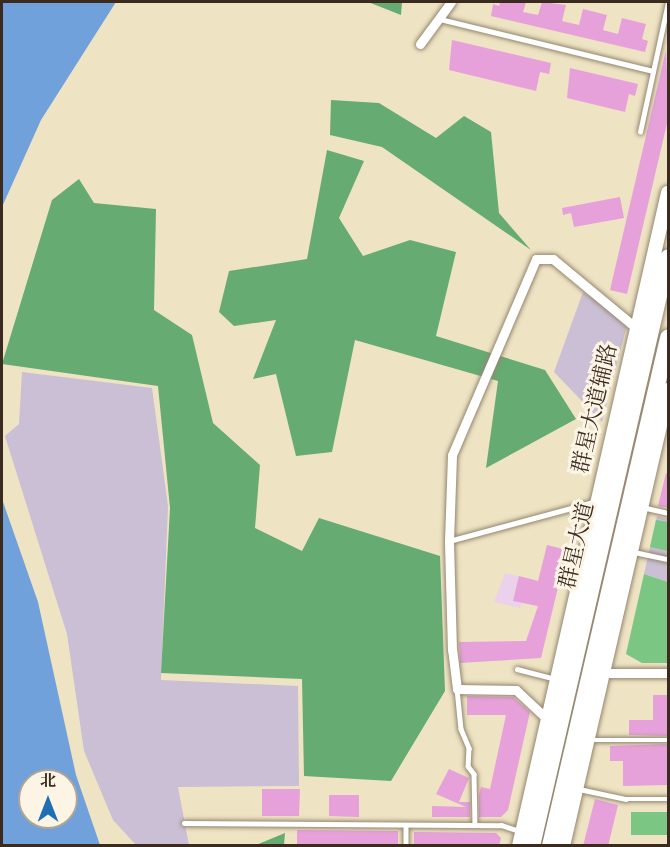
<!DOCTYPE html>
<html>
<head>
<meta charset="utf-8">
<style>
	body { margin:0 }
	#map { position:relative; width:670px; height:847px; overflow:hidden; background:#eee3c3; font-family:"Sorts Mill Goudy","Noto Serif SC",serif }
	div>[style] { position:absolute }
	.built>* { inset:0; background:#ebd1eb }
	.industrial>* { inset:0; background:#cbbfd5 }
	.green>* { inset:0; background:#7cc684 }
	.forest>* { inset:0; background:#65ab72 }
	.water>* { inset:0; background:#71a1db }
	.building>* { inset:0; background:#e6a1da }
	.roads { filter:drop-shadow(0 0 2px #948670) drop-shadow(0 0 2px #948670) }
	.lane>* { height:4.5px; margin:-2.25px; padding:0 2.25px; transform-origin:2.25px; border-radius:2.25px; background:#fff }
	.street>* { height:9px; margin:-4.5px; padding:0 4.5px; transform-origin:4.5px; border-radius:4.5px; background:#fff }
	.secondary>* { height:14px; margin:-7px; padding:0 7px; transform-origin:7px; border-radius:7px; background:#fff }
	.highway>* { height:16px; margin:-8px; padding:0 8px; transform-origin:8px; border-radius:8px; background:#fff }
	span { translate:-50% -50%; white-space:nowrap; text-align:center; line-height:1.15; -webkit-text-stroke:6px #fcf5e5; paint-order:stroke }
	.street-label { font-size:22px; color:#3b2a1e }
	.frame { position:absolute; inset:0; border:3px solid #3b2a1e; pointer-events:none }
	.north { position:absolute; left:18px; top:769px; width:60px; height:60px; box-sizing:border-box; background:#fcf5e5; border:2px solid #afa495; border-radius:50%; rotate:0deg; font-size:16px; font-weight:700; line-height:24px; text-align:center; color:#3b2a1e }
	.north::after { content:''; display:block; margin:auto; width:21px; height:27px; background:#1f6fb2; clip-path:polygon(50% 0,100% 100%,50% 72%,0 100%) }
</style>
</head>
<body>
<div id="map">
	<div class="built">
		<div style="clip-path:polygon(505px 573px,558px 586px,552px 610px,522px 603px,520px 608px,494px 602px)"></div>
	</div>
	<div class="industrial">
		<div style="clip-path:polygon(583px 292px,628px 321px,602px 422px,554px 372px)"></div>
		<div style="clip-path:polygon(22px 372px,152px 388px,168px 506px,161px 680px,298px 686px,299px 786px,178px 787px,189px 845px,136px 845px,113px 820px,84px 751px,67px 634px,5px 436px,19px 424px)"></div>
		<div style="clip-path:polygon(657px 516px,668px 519px,668px 582px,644px 574px)"></div>
	</div>
	<div class="green">
		<div style="clip-path:polygon(656px 520px,668px 522px,668px 551px,650px 547px)"></div>
		<div style="clip-path:polygon(644px 574px,668px 582px,668px 663px,642px 663px,626px 654px)"></div>
		<div style="clip-path:polygon(631px 812px,668px 812px,668px 835px,631px 835px)"></div>
	</div>
	<div class="forest">
		<div style="clip-path:polygon(368px 2px,402px 2px,401px 15px)"></div>
		<div style="clip-path:polygon(331px 100px,379px 103px,436px 138px,464px 116px,491px 132px,499px 213px,531px 250px,382px 147px,330px 135px)"></div>
		<div style="clip-path:polygon(327px 150px,364px 161px,339px 218px,363px 256px,410px 240px,456px 252px,436px 336px,545px 370px,576px 419px,486px 468px,498px 381px,355px 340px,332px 452px,296px 456px,276px 374px,253px 379px,276px 320px,234px 326px,219px 312px,229px 271px,307px 259px)"></div>
		<div style="clip-path:polygon(79px 179px,94px 203px,156px 209px,154px 310px,192px 335px,213px 423px,260px 465px,255px 528px,302px 551px,319px 518px,440px 556px,445px 691px,391px 781px,304px 776px,302px 679px,161px 673px,170px 508px,158px 386px,2px 364px,52px 200px)"></div>
		<div style="clip-path:polygon(285px 833px,284px 845px,256px 845px)"></div>
	</div>
	<div class="water">
		<div style="clip-path:polygon(2px 2px,116px 2px,41px 120px,2px 207px)"></div>
		<div style="clip-path:polygon(evenodd,2px 499px,38px 602px,76px 775px,100px 845px,2px 845px,2px 499px,30px 781px,66px 781px,66px 817px,30px 817px,30px 781px)"></div>
	</div>
	<div class="building">
		<div style="clip-path:polygon(500px 2px,526px 2px,523px 12px,538px 15px,542px 2px,566px 5px,562px 21px,579px 25px,583px 9px,607px 15px,603px 30px,618px 34px,622px 18px,646px 24px,642px 39px,648px 41px,645px 52px,491px 16px,493px 4px,499px 6px)"></div>
		<div style="clip-path:polygon(452px 40px,551px 63px,549px 74px,540px 72px,536px 91px,449px 70px)"></div>
		<div style="clip-path:polygon(666px 50px,669px 115px,627px 294px,610px 290px)"></div>
		<div style="clip-path:polygon(570px 68px,638px 84px,635px 96px,629px 94px,625px 112px,567px 98px)"></div>
		<div style="clip-path:polygon(620px 197px,624px 218px,574px 227px,571px 213px,563px 215px,562px 208px)"></div>
		<div style="clip-path:polygon(666px 473px,669px 473px,669px 508px,658px 506px)"></div>
		<div style="clip-path:polygon(547px 545px,567px 550px,541px 658px,460px 663px,459px 642px,526px 641px,538px 606px,513px 601px,519px 576px,538px 581px)"></div>
		<div style="clip-path:polygon(653px 695px,669px 695px,669px 736px,629px 735px,629px 720px,653px 720px)"></div>
		<div style="clip-path:polygon(467px 696px,513px 697px,530px 712px,508px 810px,501px 817px,479px 817px,479px 795px,481px 787px,490px 789px,506px 715px,467px 715px)"></div>
		<div style="clip-path:polygon(669px 744px,669px 785px,623px 786px,623px 761px,610px 761px,610px 746px)"></div>
		<div style="clip-path:polygon(449px 769px,469px 778px,459px 802px,470px 802px,470px 817px,432px 817px,432px 806px,466px 807px,436px 794px)"></div>
		<div style="clip-path:polygon(262px 789px,300px 789px,299px 816px,262px 816px)"></div>
		<div style="clip-path:polygon(329px 795px,359px 795px,359px 817px,329px 816px)"></div>
		<div style="clip-path:polygon(595px 799px,618px 805px,608px 846px,583px 846px)"></div>
		<div style="clip-path:polygon(297px 830px,398px 831px,398px 846px,297px 846px)"></div>
		<div style="clip-path:polygon(414px 832px,496px 833px,501px 838px,499px 846px,414px 846px)"></div>
	</div>
	<div class="roads">
		<div class="lane">
			<div style="left:440px;top:19px;width:219px;rotate:13.7deg"></div>
			<div style="left:640px;top:132px;width:133px;rotate:-77.8deg"></div>
			<div style="left:642px;top:507px;width:27px;rotate:13deg"></div>
			<div style="left:449px;top:541px;width:150px;rotate:-15.1deg"></div>
			<div style="left:634px;top:552px;width:35px;rotate:12deg"></div>
			<div style="left:517px;top:669px;width:40px;rotate:14.4deg"></div>
			<div style="left:457px;top:689px;width:40px;rotate:84.3deg"></div>
			<div style="left:461px;top:729px;width:21px;rotate:67deg"></div>
			<div style="left:469px;top:748px;width:18px;rotate:93deg"></div>
			<div style="left:468px;top:766px;width:10px;rotate:53deg"></div>
			<div style="left:474px;top:774px;width:51px;rotate:88.9deg"></div>
			<div style="left:590px;top:740px;width:78px"></div>
			<div style="left:579px;top:789px;width:48px;rotate:12deg"></div>
			<div style="left:626px;top:799px;width:42px"></div>
			<div style="left:184px;top:823px;width:317px;rotate:0.4deg"></div>
			<div style="left:501px;top:825px;width:20px;rotate:18deg"></div>
			<div style="left:406px;top:825px;width:21px;rotate:90deg"></div>
		</div>
		<div class="street">
			<div style="left:420px;top:44px;width:52px;rotate:-53.6deg"></div>
			<div style="left:600px;top:673px;width:68px"></div>
			<div style="left:547px;top:719px;width:42px;rotate:-136.9deg"></div>
			<div style="left:516px;top:690px;width:59px;rotate:-179deg"></div>
			<div style="left:457px;top:689px;width:39px;rotate:-97deg"></div>
			<div style="left:452px;top:650px;width:109px;rotate:-91.6deg"></div>
			<div style="left:449px;top:541px;width:86px;rotate:-88deg"></div>
			<div style="left:452px;top:455px;width:213px;rotate:-66.8deg"></div>
			<div style="left:536px;top:259px;width:17px"></div>
			<div style="left:553px;top:259px;width:114px;rotate:39.7deg"></div>
		</div>
		<div class="secondary">
			<div style="left:519px;top:846px;width:670px;rotate:-77.15deg"></div>
			<div style="left:563px;top:846px;width:468px;rotate:-77deg"></div>
		</div>
		<div class="highway">
			<div style="left:532px;top:846px;width:604px;rotate:-77deg"></div>
			<div style="left:550px;top:846px;width:522px;rotate:-76.92deg"></div>
		</div>
	</div>
	<div class="street-label">
		<span style="left:597px;top:409px;rotate:-77deg">群星大道辅路</span>
		<span style="left:579px;top:546px;rotate:-77deg">群星大道</span>
	</div>
	<div class="frame"></div>
	<div class="north">北</div>
</div>
</body>
</html>
